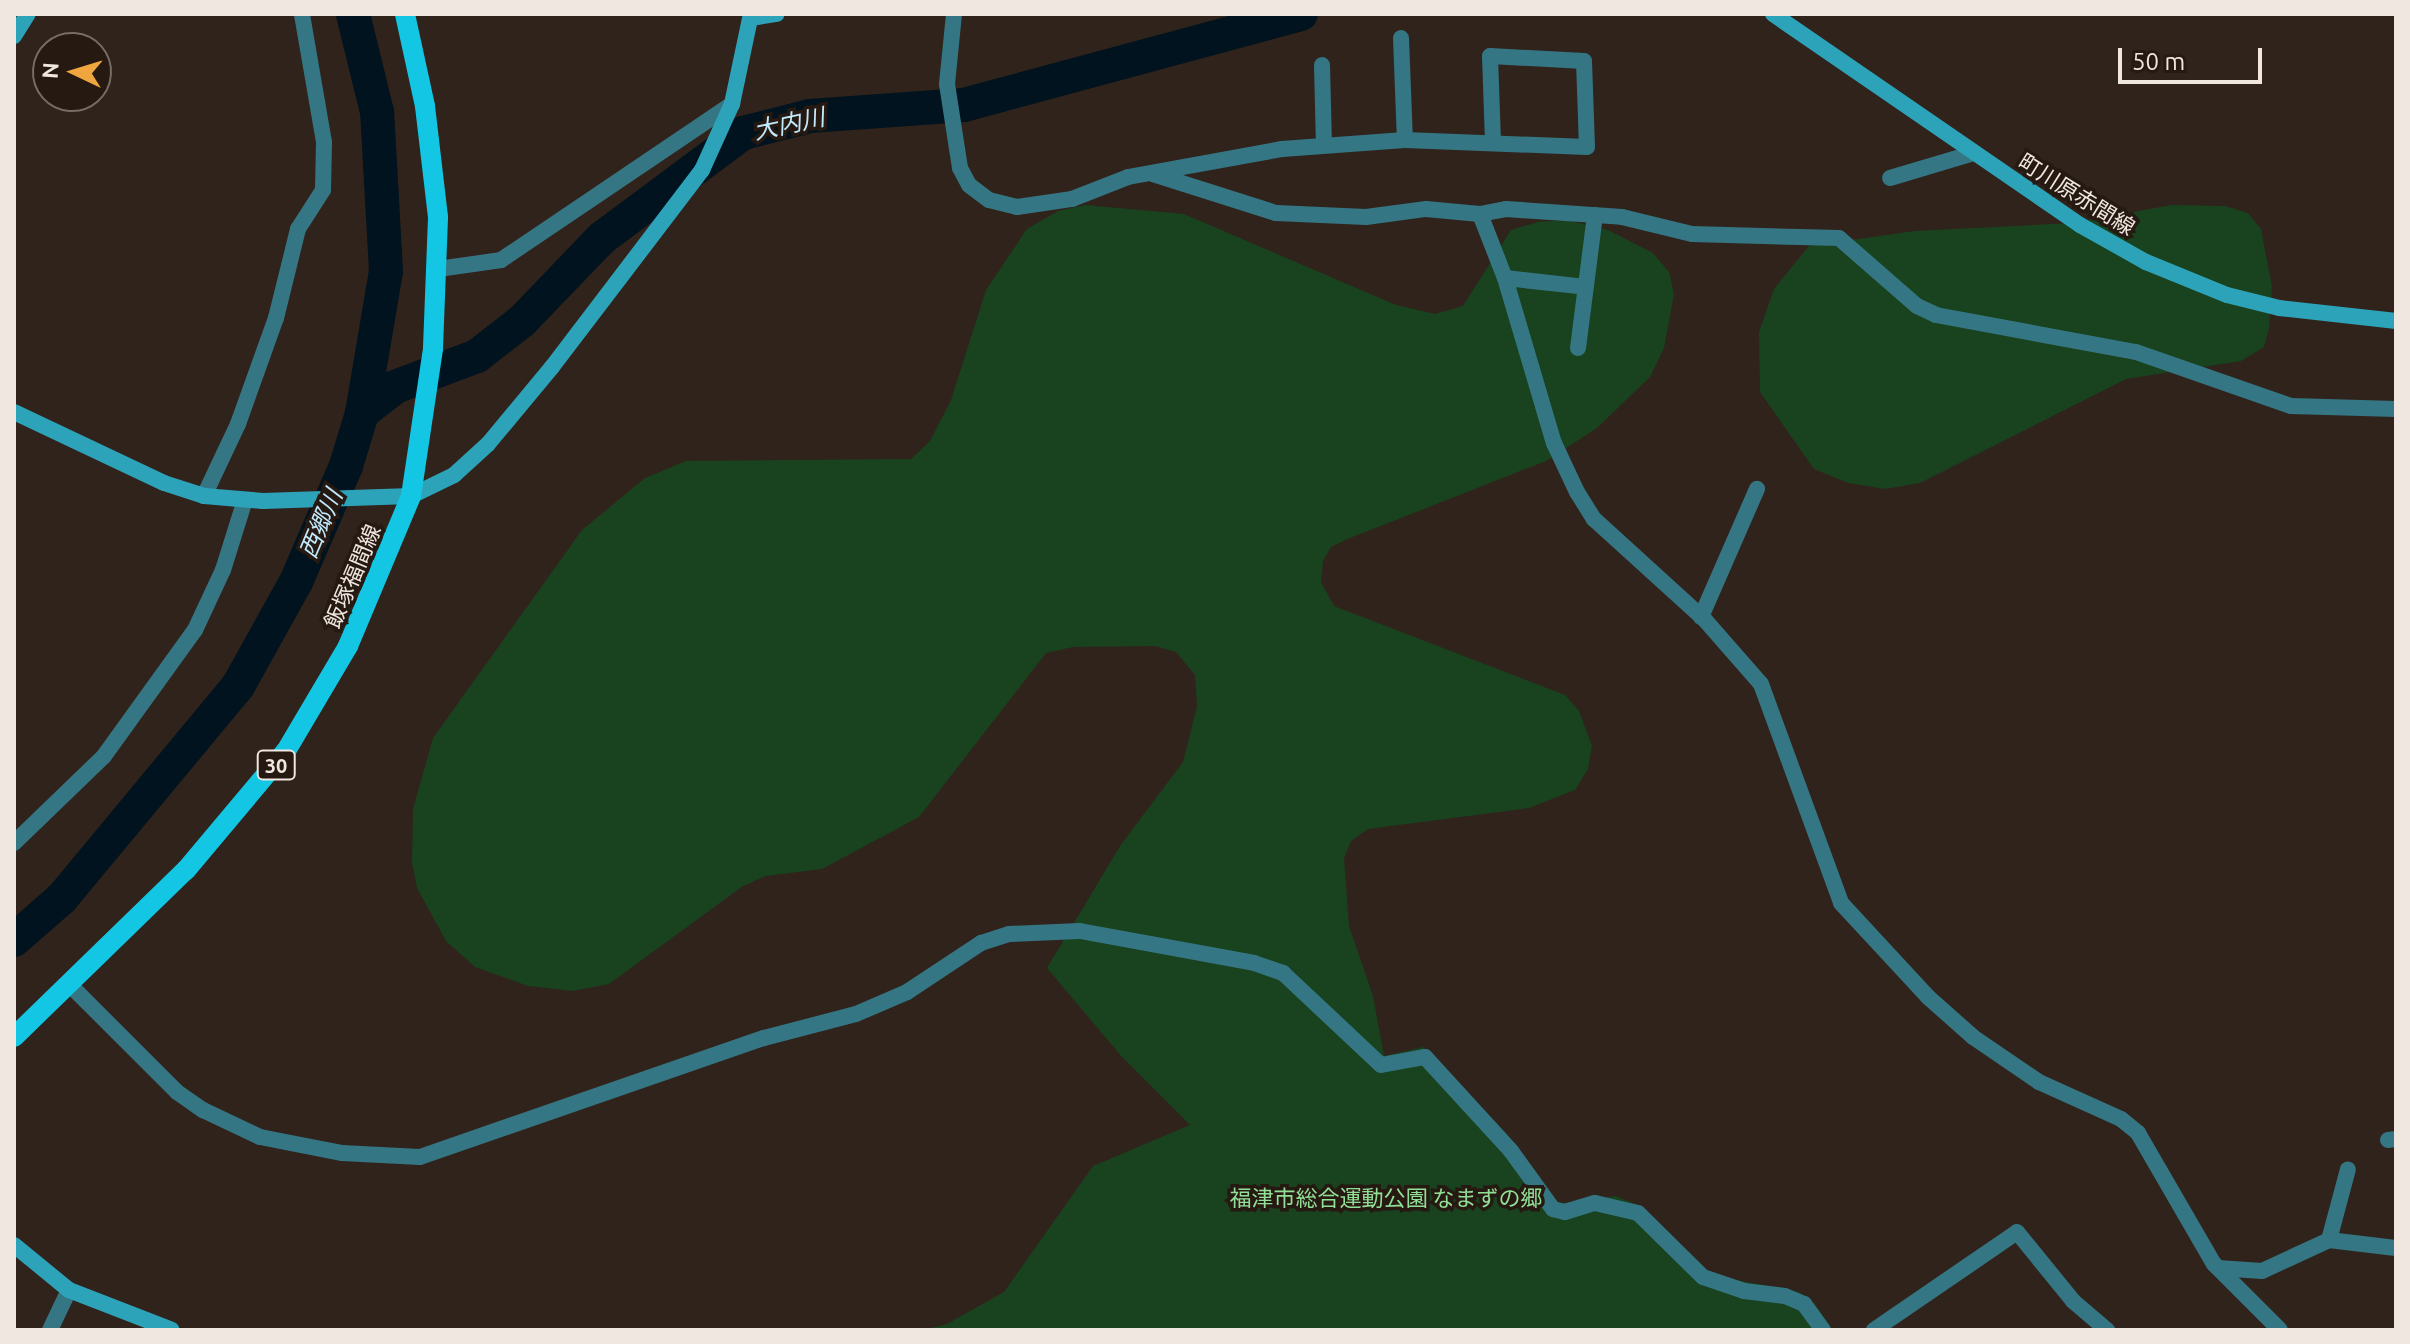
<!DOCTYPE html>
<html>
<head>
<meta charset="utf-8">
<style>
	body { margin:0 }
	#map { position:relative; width:2410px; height:1344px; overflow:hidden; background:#30231b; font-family:Ubuntu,"Noto Sans JP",sans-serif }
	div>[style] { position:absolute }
	.green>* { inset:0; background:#19421e }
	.river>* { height:34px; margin:-17px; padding:0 17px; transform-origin:17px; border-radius:17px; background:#00131e }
	.street>* { height:16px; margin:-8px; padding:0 8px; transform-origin:8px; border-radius:8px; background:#357684 }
	.secondary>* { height:16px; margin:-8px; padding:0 8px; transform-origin:8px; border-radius:8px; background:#2da3ba }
	.primary>* { height:20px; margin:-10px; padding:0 10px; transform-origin:10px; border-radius:10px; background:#13c6e4 }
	span { translate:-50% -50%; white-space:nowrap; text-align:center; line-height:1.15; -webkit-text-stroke:7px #261911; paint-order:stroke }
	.shield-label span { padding:2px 6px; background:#261911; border:2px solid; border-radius:6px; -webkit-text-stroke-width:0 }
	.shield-label { font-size:20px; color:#f0e7e1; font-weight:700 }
	.street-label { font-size:22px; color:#f0e7e1 }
	.park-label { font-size:22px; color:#91de97 }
	.water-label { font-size:24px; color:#c1e9fd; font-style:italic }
	.frame { position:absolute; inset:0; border:16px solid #f0e7e1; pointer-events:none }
	.north { position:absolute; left:32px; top:32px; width:80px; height:80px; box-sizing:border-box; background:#261911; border:2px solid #776b64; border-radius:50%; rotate:274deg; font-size:22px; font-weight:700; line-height:32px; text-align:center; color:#f0e7e1 }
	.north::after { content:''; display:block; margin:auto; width:28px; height:36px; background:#f0a63e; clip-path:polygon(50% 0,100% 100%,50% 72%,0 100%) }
	.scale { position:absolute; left:2118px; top:48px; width:144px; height:36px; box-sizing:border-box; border:4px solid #f0e7e1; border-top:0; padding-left:10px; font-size:24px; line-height:28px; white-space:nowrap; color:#f0e7e1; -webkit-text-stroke:6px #261911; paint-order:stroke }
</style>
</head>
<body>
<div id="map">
	<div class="green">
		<div style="clip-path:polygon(1085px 205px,1184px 214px,1396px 305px,1435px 314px,1463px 306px,1511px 230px,1538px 222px,1566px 220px,1608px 230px,1653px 253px,1669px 272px,1674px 294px,1664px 348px,1650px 377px,1597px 428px,1546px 461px,1345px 540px,1331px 547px,1323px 561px,1321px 582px,1334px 606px,1565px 695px,1579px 711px,1592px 746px,1588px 769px,1575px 790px,1529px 808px,1368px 829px,1351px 841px,1344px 858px,1349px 926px,1373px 996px,1384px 1056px,1423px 1047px,1507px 1134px,1556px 1204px,1616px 1196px,1638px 1205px,1710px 1275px,1799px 1292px,1815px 1304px,1833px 1330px,922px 1330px,947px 1324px,1004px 1292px,1093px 1166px,1190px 1125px,1122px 1057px,1047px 968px,1120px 846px,1183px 762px,1197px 706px,1195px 675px,1176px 652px,1155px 646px,1073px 647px,1046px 653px,919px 817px,822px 869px,766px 876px,743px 886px,609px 984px,573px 991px,528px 986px,475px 967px,446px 941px,417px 888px,412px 863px,413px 809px,433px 738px,582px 530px,645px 478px,686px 461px,911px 459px,930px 441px,951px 400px,986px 290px,1027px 229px,1058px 211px)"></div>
		<div style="clip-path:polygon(2171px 205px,2225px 206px,2248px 213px,2261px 229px,2272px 287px,2269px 328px,2264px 347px,2241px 361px,2126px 379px,1920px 483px,1885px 489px,1848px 483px,1814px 469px,1760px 392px,1759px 332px,1774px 289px,1809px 246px,1915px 231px,2074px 223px)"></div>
	</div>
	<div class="river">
		<div style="left:362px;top:413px;width:42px;rotate:-38.2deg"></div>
		<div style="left:395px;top:387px;width:88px;rotate:-20.7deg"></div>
		<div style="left:477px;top:356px;width:57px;rotate:-37.9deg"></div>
		<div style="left:522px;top:321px;width:115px;rotate:-46.1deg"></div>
		<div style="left:602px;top:238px;width:176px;rotate:-36.7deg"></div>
		<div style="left:743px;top:133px;width:69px;rotate:-14.2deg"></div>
		<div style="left:810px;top:116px;width:154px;rotate:-4.1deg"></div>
		<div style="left:964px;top:105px;width:349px;rotate:-15.1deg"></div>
		<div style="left:14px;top:940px;width:64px;rotate:-41.2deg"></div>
		<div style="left:62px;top:898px;width:276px;rotate:-50.3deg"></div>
		<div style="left:238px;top:686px;width:119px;rotate:-60.9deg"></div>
		<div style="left:296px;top:582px;width:126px;rotate:-66.7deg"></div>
		<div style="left:346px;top:466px;width:55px;rotate:-73.2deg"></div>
		<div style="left:362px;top:413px;width:144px;rotate:-80.4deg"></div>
		<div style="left:386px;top:271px;width:159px;rotate:-93.2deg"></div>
		<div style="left:377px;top:112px;width:101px;rotate:-103.8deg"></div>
	</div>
	<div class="street">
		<div style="left:954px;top:14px;width:70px;rotate:95.7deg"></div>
		<div style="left:947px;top:84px;width:85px;rotate:81.2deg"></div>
		<div style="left:960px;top:168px;width:19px;rotate:62deg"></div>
		<div style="left:969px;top:185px;width:25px;rotate:37deg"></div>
		<div style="left:989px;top:200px;width:29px;rotate:14deg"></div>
		<div style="left:1017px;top:207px;width:56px;rotate:-8.3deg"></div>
		<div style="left:1072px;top:199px;width:60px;rotate:-21.4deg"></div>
		<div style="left:1128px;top:177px;width:157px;rotate:-10.3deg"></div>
		<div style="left:1282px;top:149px;width:123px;rotate:-4.2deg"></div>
		<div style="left:1405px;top:140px;width:182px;rotate:2.2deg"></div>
		<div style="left:1587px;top:147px;width:86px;rotate:-92deg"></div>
		<div style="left:1584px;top:61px;width:94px;rotate:-177deg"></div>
		<div style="left:1490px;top:56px;width:85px;rotate:88deg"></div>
		<div style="left:1401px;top:38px;width:102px;rotate:87.8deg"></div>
		<div style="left:1322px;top:65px;width:80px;rotate:88.6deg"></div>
		<div style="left:1153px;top:174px;width:129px;rotate:17.6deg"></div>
		<div style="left:1276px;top:213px;width:90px;rotate:2.5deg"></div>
		<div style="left:1366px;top:217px;width:61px;rotate:-7.6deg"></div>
		<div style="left:1426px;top:209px;width:54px;rotate:5.3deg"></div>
		<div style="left:1480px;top:214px;width:26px;rotate:-11deg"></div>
		<div style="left:1506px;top:209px;width:116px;rotate:3.9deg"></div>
		<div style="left:1622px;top:217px;width:72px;rotate:13.7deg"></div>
		<div style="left:1692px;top:234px;width:147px;rotate:1.6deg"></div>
		<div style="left:1839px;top:238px;width:103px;rotate:41.1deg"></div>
		<div style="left:1917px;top:306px;width:21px;rotate:25deg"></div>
		<div style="left:1936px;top:315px;width:203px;rotate:10.5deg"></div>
		<div style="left:2136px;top:352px;width:164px;rotate:19.2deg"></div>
		<div style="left:2291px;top:406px;width:105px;rotate:1.6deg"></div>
		<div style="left:1890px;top:178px;width:88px;rotate:-16.6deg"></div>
		<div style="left:1480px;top:214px;width:69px;rotate:68.7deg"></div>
		<div style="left:1505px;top:278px;width:172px;rotate:73.5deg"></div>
		<div style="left:1554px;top:443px;width:54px;rotate:64.9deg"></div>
		<div style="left:1577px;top:492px;width:32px;rotate:58deg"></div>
		<div style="left:1594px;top:519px;width:150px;rotate:42.3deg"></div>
		<div style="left:1705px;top:620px;width:85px;rotate:48.8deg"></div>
		<div style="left:1761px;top:684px;width:233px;rotate:69.9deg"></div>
		<div style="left:1841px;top:903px;width:128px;rotate:47.2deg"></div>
		<div style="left:1928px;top:997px;width:60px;rotate:41.6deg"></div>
		<div style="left:1973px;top:1037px;width:80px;rotate:34.3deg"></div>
		<div style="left:2039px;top:1082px;width:90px;rotate:24.3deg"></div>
		<div style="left:2121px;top:1119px;width:22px;rotate:39deg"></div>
		<div style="left:2138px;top:1133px;width:151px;rotate:59.9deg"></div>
		<div style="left:2214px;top:1264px;width:93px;rotate:45deg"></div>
		<div style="left:438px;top:269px;width:64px;rotate:-8.1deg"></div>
		<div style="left:501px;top:260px;width:279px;rotate:-34deg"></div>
		<div style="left:1505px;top:278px;width:81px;rotate:6.3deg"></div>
		<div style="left:1578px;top:348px;width:134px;rotate:-82.7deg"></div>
		<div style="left:204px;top:496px;width:80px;rotate:-64.7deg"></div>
		<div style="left:238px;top:424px;width:113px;rotate:-70.3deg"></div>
		<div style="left:276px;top:318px;width:92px;rotate:-76.1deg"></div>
		<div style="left:298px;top:229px;width:46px;rotate:-57.3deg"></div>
		<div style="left:323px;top:190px;width:48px;rotate:-88.8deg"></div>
		<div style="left:324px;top:142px;width:130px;rotate:-99.8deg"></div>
		<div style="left:1701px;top:617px;width:140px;rotate:-66.4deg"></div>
		<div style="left:14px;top:843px;width:125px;rotate:-44deg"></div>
		<div style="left:104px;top:756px;width:155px;rotate:-54.2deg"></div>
		<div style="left:195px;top:630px;width:66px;rotate:-65deg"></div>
		<div style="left:223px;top:570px;width:73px;rotate:-72.6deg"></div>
		<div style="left:69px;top:984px;width:153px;rotate:45deg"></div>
		<div style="left:177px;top:1092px;width:32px;rotate:35deg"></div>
		<div style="left:203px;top:1110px;width:63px;rotate:25.3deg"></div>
		<div style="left:260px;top:1137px;width:84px;rotate:11deg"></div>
		<div style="left:342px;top:1153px;width:78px;rotate:2.9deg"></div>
		<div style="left:420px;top:1157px;width:364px;rotate:-19.1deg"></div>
		<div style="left:764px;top:1038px;width:95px;rotate:-14.6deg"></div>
		<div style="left:856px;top:1014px;width:56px;rotate:-23.3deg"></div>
		<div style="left:907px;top:992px;width:89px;rotate:-33.5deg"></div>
		<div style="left:981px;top:943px;width:29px;rotate:-18deg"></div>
		<div style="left:1009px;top:934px;width:71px;rotate:-2.4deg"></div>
		<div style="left:1080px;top:931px;width:177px;rotate:10.4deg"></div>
		<div style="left:1254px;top:963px;width:31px;rotate:19deg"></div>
		<div style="left:1283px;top:973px;width:134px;rotate:43.2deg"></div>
		<div style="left:1381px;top:1065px;width:45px;rotate:-10.3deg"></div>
		<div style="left:1425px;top:1057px;width:127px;rotate:47.5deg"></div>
		<div style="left:1511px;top:1151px;width:72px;rotate:54.1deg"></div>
		<div style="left:1553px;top:1209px;width:12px;rotate:14deg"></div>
		<div style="left:1565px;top:1212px;width:31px;rotate:-17deg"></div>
		<div style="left:1595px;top:1203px;width:44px;rotate:13.1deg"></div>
		<div style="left:1638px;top:1213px;width:91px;rotate:44.6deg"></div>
		<div style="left:1703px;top:1277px;width:43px;rotate:18.9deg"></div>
		<div style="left:1744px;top:1291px;width:41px;rotate:7deg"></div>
		<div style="left:1785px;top:1296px;width:21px;rotate:23deg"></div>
		<div style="left:1804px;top:1304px;width:32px;rotate:54deg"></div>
		<div style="left:2388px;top:1140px;width:8px;rotate:-7deg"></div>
		<div style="left:2329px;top:1240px;width:73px;rotate:-75deg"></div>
		<div style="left:2218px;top:1268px;width:44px;rotate:3.9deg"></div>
		<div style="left:2262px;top:1271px;width:74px;rotate:-24.8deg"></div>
		<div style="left:2329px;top:1240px;width:67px;rotate:6.8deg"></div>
		<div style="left:50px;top:1330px;width:44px;rotate:-64.6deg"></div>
		<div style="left:1874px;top:1330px;width:173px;rotate:-34.4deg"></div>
		<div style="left:2017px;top:1232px;width:89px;rotate:50.9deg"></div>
		<div style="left:2073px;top:1301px;width:45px;rotate:40.5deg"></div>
	</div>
	<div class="secondary">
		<div style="left:1773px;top:14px;width:373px;rotate:34.5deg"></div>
		<div style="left:2080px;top:225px;width:76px;rotate:29.3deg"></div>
		<div style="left:2146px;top:262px;width:87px;rotate:22.2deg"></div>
		<div style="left:2227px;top:295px;width:54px;rotate:14deg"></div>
		<div style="left:2279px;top:308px;width:118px;rotate:6.3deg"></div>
		<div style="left:751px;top:18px;width:26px;rotate:-9deg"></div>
		<div style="left:14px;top:36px;width:26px;rotate:-58deg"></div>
		<div style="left:14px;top:412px;width:166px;rotate:25.3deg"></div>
		<div style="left:164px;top:483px;width:42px;rotate:18deg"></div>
		<div style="left:204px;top:496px;width:59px;rotate:4.8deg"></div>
		<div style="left:263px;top:501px;width:148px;rotate:-1.9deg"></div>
		<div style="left:411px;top:496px;width:48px;rotate:-26deg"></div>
		<div style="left:454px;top:475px;width:46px;rotate:-42.4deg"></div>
		<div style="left:488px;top:444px;width:100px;rotate:-50.3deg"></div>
		<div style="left:552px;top:367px;width:248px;rotate:-52.7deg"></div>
		<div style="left:702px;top:170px;width:72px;rotate:-65.6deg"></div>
		<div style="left:732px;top:104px;width:92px;rotate:-78.1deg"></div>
		<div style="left:14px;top:1245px;width:71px;rotate:39.3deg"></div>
		<div style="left:69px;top:1290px;width:110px;rotate:21.2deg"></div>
	</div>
	<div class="primary">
		<div style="left:14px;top:1037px;width:240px;rotate:-44.2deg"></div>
		<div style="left:186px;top:870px;width:155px;rotate:-50deg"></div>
		<div style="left:286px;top:751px;width:122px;rotate:-59.4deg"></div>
		<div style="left:348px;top:646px;width:163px;rotate:-67.2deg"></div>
		<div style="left:411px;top:496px;width:150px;rotate:-81.5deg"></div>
		<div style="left:433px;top:348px;width:131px;rotate:-87.8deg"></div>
		<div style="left:438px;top:217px;width:112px;rotate:-96.7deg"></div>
		<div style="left:425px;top:106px;width:94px;rotate:-102.3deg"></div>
	</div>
	<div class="shield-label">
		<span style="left:276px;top:765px">30</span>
	</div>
	<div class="street-label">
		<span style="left:2077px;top:194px;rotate:32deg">町川原赤間線</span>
		<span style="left:352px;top:576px;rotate:-67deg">飯塚福間線</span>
	</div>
	<div class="park-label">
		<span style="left:1386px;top:1198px">福津市総合運動公園 なまずの郷</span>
	</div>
	<div class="water-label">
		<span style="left:789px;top:124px;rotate:-12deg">大内川</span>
		<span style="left:321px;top:524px;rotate:-67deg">西郷川</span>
	</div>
	<div class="frame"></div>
	<div class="north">N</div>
	<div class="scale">50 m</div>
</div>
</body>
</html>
